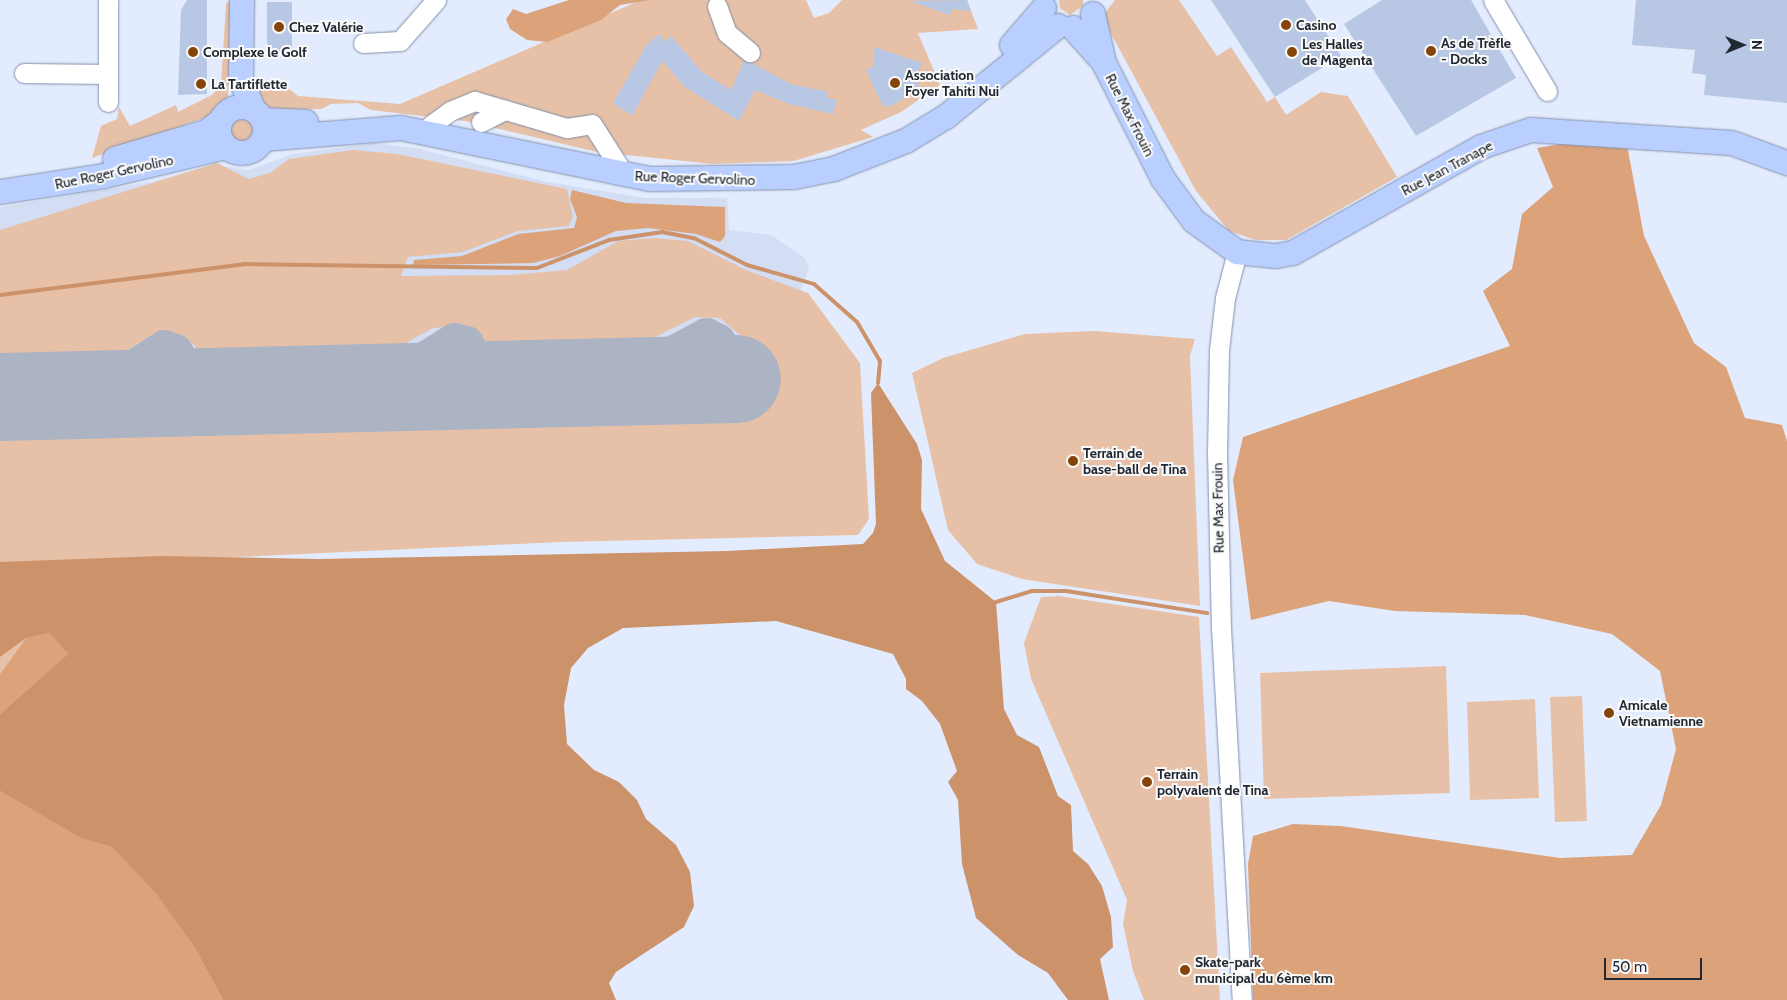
<!DOCTYPE html>
<html>
<head>
<meta charset="utf-8">
<style>
	body { margin:0 }
	#map { position:relative; width:1787px; height:1000px; overflow:hidden; background:#e3ecfe; font-family:Cabin,sans-serif }
	div>[style] { position:absolute }
	.built>* { inset:0; background:#d3ddf3 }
	.green>* { inset:0; background:#e7c1a7 }
	.round { border-radius:50% }
	.forest>* { inset:0; background:#dca279 }
	.water>* { inset:0; background:#cc926a }
	.stream>* { height:4px; margin:-2px; padding:0 2px; transform-origin:2px; border-radius:2px; background:#cc926a }
	.taxiway>* { height:35px; margin:-17.5px; padding:0 17.5px; transform-origin:17.5px; border-radius:17.5px; background:#acb4c4 }
	.runway>* { height:88px; margin:-44px; padding:0 44px; transform-origin:44px; border-radius:44px; background:#acb4c4 }
	.building>* { inset:0; background:#b8c7e3 }
	.roads { filter:drop-shadow(0 0 1px #8390ac) drop-shadow(0 0 1px #8390ac) }
	.minor>* { height:19px; margin:-9.5px; padding:0 9.5px; transform-origin:9.5px; border-radius:9.5px; background:#fff }
	.major>* { height:24px; margin:-12px; padding:0 12px; transform-origin:12px; border-radius:12px; background:#b8cfff }
	.major>.ring { margin:-12px; padding:0; box-sizing:content-box; background:none; border:24px solid #b8cfff; border-radius:50% }
	.dots>* { width:14px; height:14px; translate:-50% -50%; box-sizing:border-box; border:2px solid #f9f9f9; border-radius:50% }
	span { translate:-50% -50%; white-space:nowrap; text-align:center; line-height:1.15; -webkit-text-stroke:4px #f9f9f9; paint-order:stroke }
	.poi-label { font-size:14px; color:#222833; font-weight:700 }
	.left { translate:0 -50%; text-align:left }
	.street-label { font-size:14px; color:#222833 }
	.north { position:absolute; left:1717px; top:20px; width:50px; height:50px; -webkit-text-stroke:4px #f9f9f9; paint-order:stroke; rotate:90deg; font-size:14px; font-weight:700; line-height:20px; text-align:center; color:#222833 }
	.north::after { content:''; display:block; margin:auto; width:18px; height:22px; background:#222833; clip-path:polygon(50% 0,100% 100%,50% 72%,0 100%) }
	.scale { position:absolute; left:1604px; top:958px; width:98px; height:22px; box-sizing:border-box; border:2px solid #222833; border-top:0; padding-left:6px; font-size:15px; line-height:18px; white-space:nowrap; color:#222833; -webkit-text-stroke:4px #f9f9f9; paint-order:stroke }
</style>
</head>
<body>
<div id="map">
	<div class="built">
		<div style="clip-path:polygon(375px 143px,420px 149px,543px 181px,644px 198px,727px 198px,729px 230px,771px 235px,805px 258px,809px 268px,800px 292px,856px 396px,0 555px,0 207px,151px 182px,213px 165px,249px 170px,293px 154px)"></div>
	</div>
	<div class="green">
		<div style="clip-path:polygon(641px 0,806px 0,814px 18px,829px 13px,842px 0,967px 0,978px 29px,918px 33px,940px 85px,901px 112px,861px 130px,873px 137px,794px 161px,713px 164px,597px 152px,465px 121px,371px 110px,358px 103px,331px 104px,321px 109px,273px 110px,260px 106px,255px 89px,288px 88px,298px 96px,400px 104px)"></div>
		<div style="clip-path:polygon(1059px 0,1083px 0,1083px 6px,1070px 15px,1060px 8px)"></div>
		<div style="clip-path:polygon(1115px 0,1179px 0,1217px 56px,1231px 47px,1267px 102px,1275px 97px,1286px 115px,1321px 92px,1348px 96px,1397px 177px,1286px 240px,1256px 240px,1229px 231px,1196px 191px,1102px 17px)"></div>
		<div style="clip-path:polygon(232px 1px,228px 97px,212px 115px,92px 158px,101px 126px,117px 119px,119px 107px,130px 126px,176px 105px,178px 112px,212px 95px,221px 85px,226px 3px)"></div>
		<div class="round" style="left:228px;top:116px;width:28px;height:28px"></div>
		<div style="clip-path:polygon(353px 150px,397px 154px,567px 189px,573px 217px,569px 226px,518px 231px,463px 252px,408px 257px,401px 276px,509px 275px,567px 270px,618px 241px,655px 238px,688px 241px,746px 270px,808px 293px,860px 363px,869px 519px,858px 535px,561px 542px,216px 558px,131px 822px,223px 1000px,195px 948px,156px 893px,0 791px,0 714px,68px 653px,26px 638px,0 674px,0 428px,746px 409px,742px 337px,720px 318px,695px 317px,635px 347px,500px 354px,465px 326px,433px 328px,384px 355px,200px 361px,195px 346px,182px 335px,154px 334px,104px 364px,0 366px,0 230px,217px 163px,249px 179px,270px 173px,289px 159px)"></div>
		<div style="clip-path:polygon(1094px 331px,1195px 339px,1190px 356px,1200px 606px,1022px 579px,977px 564px,948px 530px,912px 373px,943px 358px,1025px 334px)"></div>
		<div style="clip-path:polygon(1059px 596px,1199px 617px,1220px 1000px,1144px 1000px,1133px 971px,1123px 924px,1127px 900px,1031px 679px,1024px 643px,1041px 597px)"></div>
		<div style="clip-path:polygon(1446px 666px,1450px 793px,1264px 799px,1260px 673px)"></div>
		<div style="clip-path:polygon(1582px 696px,1587px 821px,1555px 822px,1550px 697px)"></div>
		<div style="clip-path:polygon(1535px 699px,1539px 798px,1470px 800px,1467px 702px)"></div>
	</div>
	<div class="forest">
		<div style="clip-path:polygon(569px 0,650px 0,620px 5px,601px 20px,547px 42px,527px 40px,510px 29px,506px 19px,513px 9px,526px 14px)"></div>
		<div style="clip-path:polygon(1572px 142px,1627px 145px,1644px 236px,1694px 343px,1726px 367px,1745px 418px,1782px 425px,1787px 441px,1787px 1000px,1253px 1000px,1248px 864px,1253px 836px,1293px 824px,1341px 826px,1560px 858px,1632px 855px,1661px 805px,1676px 749px,1660px 671px,1612px 634px,1525px 615px,1395px 611px,1329px 601px,1251px 620px,1233px 480px,1243px 437px,1510px 346px,1483px 291px,1512px 269px,1522px 214px,1553px 187px,1537px 148px)"></div>
		<div style="clip-path:polygon(572px 190px,626px 203px,725px 207px,725px 236px,720px 242px,696px 234px,648px 228px,616px 231px,560px 256px,533px 263px,413px 265px,414px 260px,462px 256px,518px 234px,574px 228px,577px 217px,570px 199px)"></div>
		<div style="clip-path:polygon(51px 633px,68px 654px,0 714px,0 674px,26px 638px)"></div>
		<div style="clip-path:polygon(0 791px,81px 838px,112px 847px,156px 892px,195px 948px,223px 1000px,0 1000px)"></div>
	</div>
	<div class="water">
		<div style="clip-path:polygon(878px 383px,917px 444px,922px 460px,921px 509px,945px 561px,996px 602px,1004px 709px,1017px 735px,1039px 747px,1058px 796px,1071px 805px,1073px 851px,1088px 864px,1102px 886px,1111px 917px,1113px 947px,1100px 959px,1109px 1000px,1068px 1000px,1048px 973px,1018px 955px,976px 918px,962px 864px,958px 800px,948px 782px,957px 771px,940px 724px,922px 701px,906px 689px,906px 679px,893px 654px,776px 621px,623px 628px,588px 648px,571px 668px,564px 705px,567px 744px,594px 770px,619px 782px,637px 800px,646px 819px,676px 845px,690px 872px,694px 906px,684px 927px,616px 972px,609px 983px,616px 1000px,223px 1000px,195px 948px,156px 893px,112px 847px,81px 838px,0 791px,0 714px,68px 654px,50px 633px,26px 638px,0 657px,0 562px,160px 556px,320px 559px,727px 551px,863px 544px,873px 533px,876px 524px,871px 393px)"></div>
	</div>
	<div class="stream">
		<div style="left:0;top:295px;width:246px;rotate:-7.2deg"></div>
		<div style="left:244px;top:264px;width:293px;rotate:0.8deg"></div>
		<div style="left:537px;top:268px;width:77px;rotate:-21.3deg"></div>
		<div style="left:609px;top:240px;width:54px;rotate:-8.6deg"></div>
		<div style="left:662px;top:232px;width:33px;rotate:11deg"></div>
		<div style="left:694px;top:238px;width:59px;rotate:27deg"></div>
		<div style="left:747px;top:265px;width:70px;rotate:15.8deg"></div>
		<div style="left:814px;top:284px;width:57px;rotate:41.5deg"></div>
		<div style="left:857px;top:322px;width:45px;rotate:59.5deg"></div>
		<div style="left:880px;top:361px;width:22px;rotate:95deg"></div>
		<div style="left:996px;top:602px;width:38px;rotate:-17deg"></div>
		<div style="left:1032px;top:591px;width:34px"></div>
		<div style="left:1066px;top:591px;width:143px;rotate:8.9deg"></div>
	</div>
	<div class="taxiway">
		<div style="left:618px;top:382px;width:100px;rotate:-28.1deg"></div>
		<div style="left:706px;top:335px;width:13px;rotate:27deg"></div>
		<div style="left:718px;top:341px;width:22px;rotate:69deg"></div>
		<div style="left:726px;top:362px;width:22px;rotate:120deg"></div>
		<div style="left:715px;top:381px;width:22px;rotate:162deg"></div>
		<div style="left:694px;top:388px;width:20px;rotate:-160deg"></div>
		<div style="left:379px;top:388px;width:89px;rotate:-32.6deg"></div>
		<div style="left:454px;top:340px;width:12px;rotate:14deg"></div>
		<div style="left:466px;top:343px;width:22px;rotate:63deg"></div>
		<div style="left:476px;top:363px;width:22px;rotate:106deg"></div>
		<div style="left:470px;top:384px;width:20px;rotate:150deg"></div>
		<div style="left:453px;top:394px;width:23px;rotate:-162deg"></div>
		<div style="left:90px;top:395px;width:88px;rotate:-33deg"></div>
		<div style="left:164px;top:347px;width:12px;rotate:20deg"></div>
		<div style="left:175px;top:351px;width:22px;rotate:60deg"></div>
		<div style="left:186px;top:370px;width:23px;rotate:105deg"></div>
		<div style="left:180px;top:392px;width:19px;rotate:152deg"></div>
		<div style="left:163px;top:401px;width:23px;rotate:-162deg"></div>
	</div>
	<div class="runway">
		<div style="left:0;top:397px;width:737px;rotate:-1.4deg"></div>
	</div>
	<div class="building">
		<div style="clip-path:polygon(187px 0,207px 0,207px 94px,178px 95px,181px 10px)"></div>
		<div style="clip-path:polygon(967px 0,971px 11px,952px 9px,949px 15px,910px 1px)"></div>
		<div style="clip-path:polygon(1211px 0,1305px 0,1341px 56px,1275px 97px)"></div>
		<div style="clip-path:polygon(1382px 0,1471px 0,1516px 78px,1416px 136px,1344px 24px)"></div>
		<div style="clip-path:polygon(1636px 0,1787px 0,1787px 103px,1704px 95px,1706px 75px,1692px 73px,1695px 50px,1632px 45px)"></div>
		<div style="clip-path:polygon(267px 2px,292px 2px,292px 53px,267px 53px)"></div>
		<div style="clip-path:polygon(660px 34px,664px 42px,671px 36px,702px 72px,731px 90px,744px 61px,752px 63px,791px 84px,828px 92px,826px 97px,837px 100px,833px 114px,789px 104px,755px 90px,739px 121px,685px 87px,662px 61px,632px 116px,613px 103px,647px 44px)"></div>
		<div style="clip-path:polygon(874px 47px,922px 63px,915px 77px,920px 88px,890px 107px,882px 105px,866px 70px,874px 66px)"></div>
	</div>
	<div class="roads">
		<div class="minor">
			<div style="left:1493px;top:0;width:106px;rotate:59.3deg"></div>
			<div style="left:717px;top:6px;width:29px;rotate:70deg"></div>
			<div style="left:727px;top:33px;width:30px;rotate:40deg"></div>
			<div style="left:363px;top:43px;width:37px;rotate:-3deg"></div>
			<div style="left:400px;top:41px;width:55px;rotate:-48.7deg"></div>
			<div style="left:24px;top:73px;width:84px;rotate:0.7deg"></div>
			<div style="left:108px;top:74px;width:74px;rotate:-90deg"></div>
			<div style="left:108px;top:74px;width:28px;rotate:90deg"></div>
			<div style="left:481px;top:122px;width:27px;rotate:-27deg"></div>
			<div style="left:431px;top:125px;width:24px;rotate:-36deg"></div>
			<div style="left:450px;top:111px;width:27px;rotate:-22deg"></div>
			<div style="left:475px;top:101px;width:96px;rotate:16.4deg"></div>
			<div style="left:567px;top:128px;width:25px;rotate:-9deg"></div>
			<div style="left:592px;top:124px;width:49px;rotate:57.6deg"></div>
			<div style="left:1237px;top:252px;width:48px;rotate:104.6deg"></div>
			<div style="left:1225px;top:298px;width:52px;rotate:96.6deg"></div>
			<div style="left:1219px;top:350px;width:102px;rotate:91.1deg"></div>
			<div style="left:1217px;top:452px;width:176px;rotate:88.7deg"></div>
			<div style="left:1221px;top:628px;width:373px;rotate:86.8deg"></div>
		</div>
		<div class="major">
			<div style="left:242px;top:0;width:80px;rotate:90.7deg"></div>
			<div style="left:241px;top:80px;width:33px;rotate:67deg"></div>
			<div style="left:1093px;top:14px;width:50px;rotate:77.3deg"></div>
			<div style="left:1104px;top:63px;width:130px;rotate:63deg"></div>
			<div style="left:1163px;top:179px;width:52px;rotate:53.6deg"></div>
			<div style="left:1194px;top:221px;width:53px;rotate:35.8deg"></div>
			<div style="left:1237px;top:252px;width:39px;rotate:6deg"></div>
			<div style="left:1276px;top:256px;width:17px;rotate:-10deg"></div>
			<div style="left:1293px;top:253px;width:216px;rotate:-29.4deg"></div>
			<div style="left:1481px;top:147px;width:53px;rotate:-18.8deg"></div>
			<div style="left:1531px;top:130px;width:201px;rotate:3.7deg"></div>
			<div style="left:1732px;top:143px;width:59px;rotate:20deg"></div>
			<div style="left:1073px;top:28px;width:40px;rotate:48deg"></div>
			<div style="left:1012px;top:45px;width:49px;rotate:-49.1deg"></div>
			<div class="ring" style="left:219px;top:107px;width:22px;height:22px"></div>
			<div style="left:263px;top:120px;width:43px;rotate:2.7deg"></div>
			<div style="left:263px;top:139px;width:138px;rotate:-4.6deg"></div>
			<div style="left:401px;top:128px;width:254px;rotate:11.6deg"></div>
			<div style="left:650px;top:179px;width:144px;rotate:-0.8deg"></div>
			<div style="left:794px;top:177px;width:41px;rotate:-11.3deg"></div>
			<div style="left:834px;top:169px;width:77px;rotate:-21.3deg"></div>
			<div style="left:906px;top:141px;width:48px;rotate:-31.4deg"></div>
			<div style="left:947px;top:116px;width:143px;rotate:-39deg"></div>
			<div style="left:115px;top:159px;width:95px;rotate:-16.5deg"></div>
			<div style="left:206px;top:132px;width:17px;rotate:-36deg"></div>
			<div style="left:0;top:192px;width:105px;rotate:-8.7deg"></div>
			<div style="left:104px;top:176px;width:125px;rotate:-13.4deg"></div>
		</div>
	</div>
	<div class="dots">
		<div style="left:1286px;top:25px;background:#84440a"></div>
		<div style="left:279px;top:27px;background:#84440a"></div>
		<div style="left:1431px;top:51px;background:#84440a"></div>
		<div style="left:193px;top:52px;background:#84440a"></div>
		<div style="left:1292px;top:52px;background:#84440a"></div>
		<div style="left:895px;top:83px;background:#84440a"></div>
		<div style="left:201px;top:84px;background:#84440a"></div>
		<div style="left:1073px;top:461px;background:#84440a"></div>
		<div style="left:1609px;top:713px;background:#84440a"></div>
		<div style="left:1147px;top:782px;background:#84440a"></div>
		<div style="left:1185px;top:970px;background:#84440a"></div>
	</div>
	<div class="poi-label">
		<span class="left" style="left:1296px;top:25px">Casino</span>
		<span class="left" style="left:289px;top:27px">Chez Valérie</span>
		<span class="left" style="left:1441px;top:51px">As de Trèfle<br>- Docks</span>
		<span class="left" style="left:1302px;top:52px">Les Halles<br>de Magenta</span>
		<span class="left" style="left:203px;top:52px">Complexe le Golf</span>
		<span class="left" style="left:905px;top:83px">Association<br>Foyer Tahiti Nui</span>
		<span class="left" style="left:211px;top:84px">La Tartiflette</span>
		<span class="left" style="left:1083px;top:461px">Terrain de<br>base-ball de Tina</span>
		<span class="left" style="left:1619px;top:713px">Amicale<br>Vietnamienne</span>
		<span class="left" style="left:1157px;top:782px">Terrain<br>polyvalent de Tina</span>
		<span class="left" style="left:1195px;top:970px">Skate-park<br>municipal du 6ème km</span>
	</div>
	<div class="street-label">
		<span style="left:1130px;top:115px;rotate:63deg">Rue Max Frouin</span>
		<span style="left:1447px;top:168px;rotate:-28deg">Rue Jean Tranape</span>
		<span style="left:114px;top:172px;rotate:-12deg">Rue Roger Gervolino</span>
		<span style="left:695px;top:178px;rotate:2deg">Rue Roger Gervolino</span>
		<span style="left:1218px;top:508px;rotate:-91deg">Rue Max Frouin</span>
	</div>
	<div class="north">N</div>
	<div class="scale">50 m</div>
</div>
</body>
</html>
